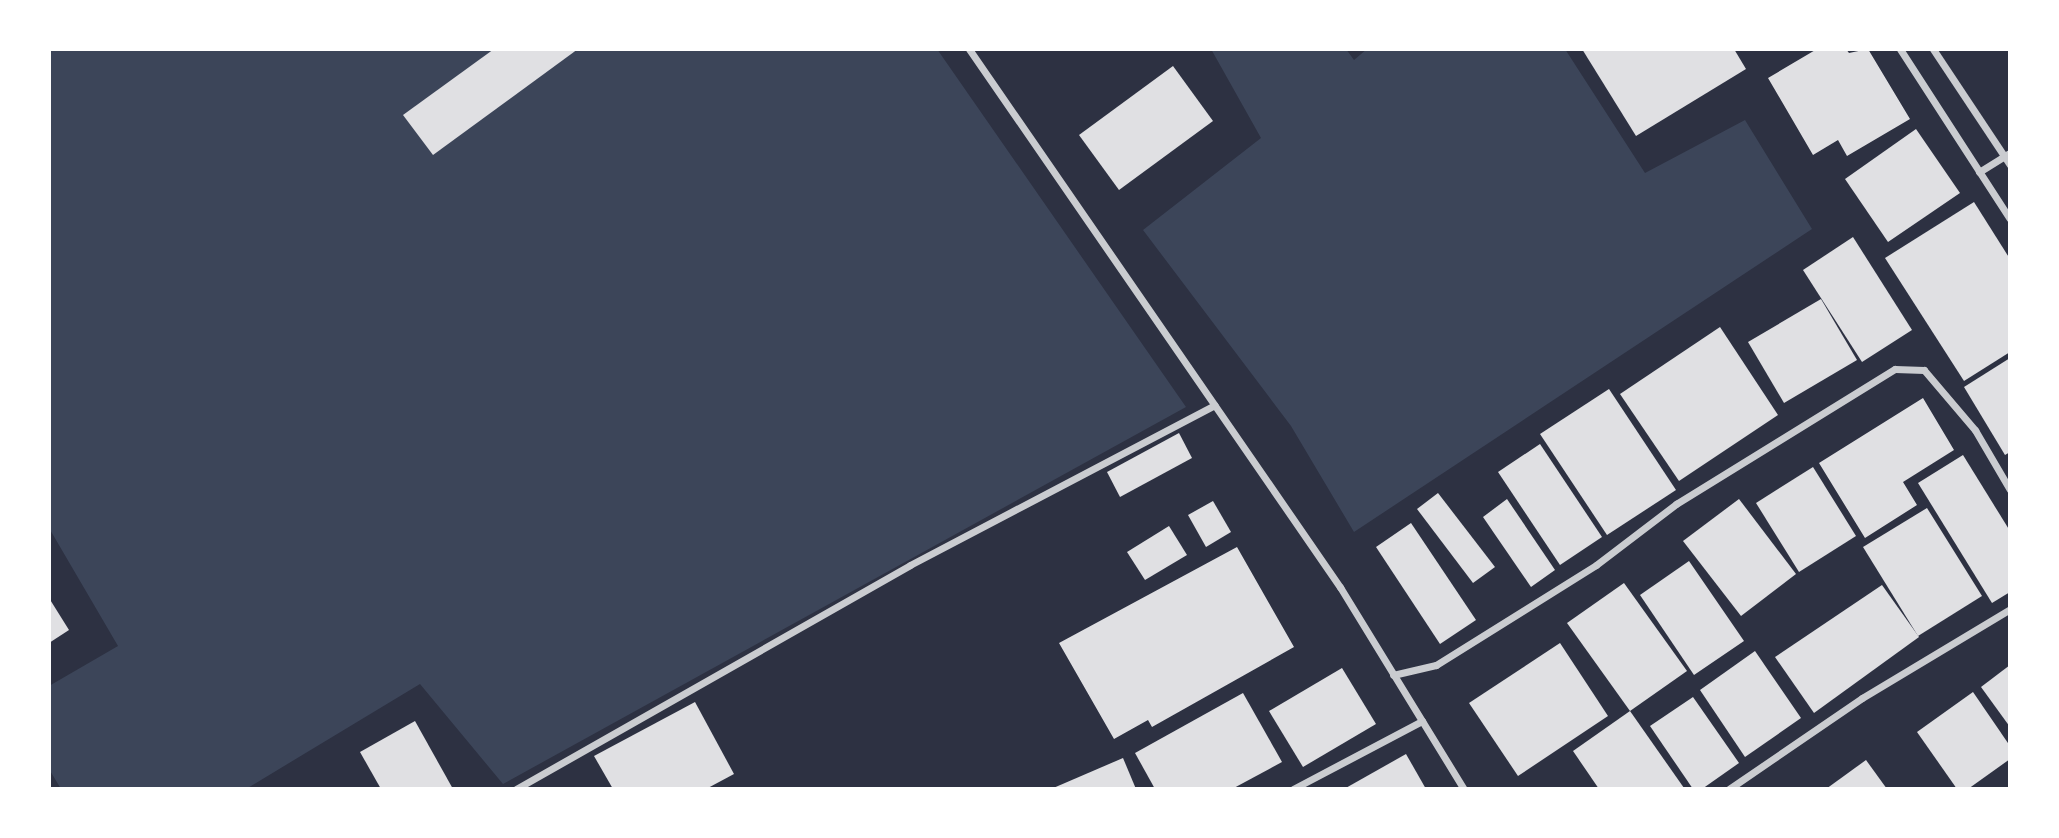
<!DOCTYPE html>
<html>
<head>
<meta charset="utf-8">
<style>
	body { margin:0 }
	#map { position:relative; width:2059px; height:838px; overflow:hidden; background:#2d3142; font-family:Arial,sans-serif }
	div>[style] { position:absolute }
	.green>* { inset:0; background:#3c4559 }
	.building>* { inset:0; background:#e0e0e3 }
	.minor>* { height:7px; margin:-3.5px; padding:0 3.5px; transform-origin:3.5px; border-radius:3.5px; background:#caccd0 }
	span { translate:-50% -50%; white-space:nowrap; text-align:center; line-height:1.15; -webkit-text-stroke:7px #fff; paint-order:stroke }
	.frame { position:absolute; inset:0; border:51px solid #fff; pointer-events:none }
</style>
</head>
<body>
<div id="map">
	<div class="green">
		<div style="clip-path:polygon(49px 49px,937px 49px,1186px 407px,503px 784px,420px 684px,246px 789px,61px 789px,49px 769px,49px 686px,118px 646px,49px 528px)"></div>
		<div style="clip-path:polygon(1211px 49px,1346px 49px,1354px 60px,1367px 49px,1565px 49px,1645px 173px,1745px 120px,1812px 229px,1354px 532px,1291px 426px,1143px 230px,1261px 138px)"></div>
	</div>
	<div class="building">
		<div style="clip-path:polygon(494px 49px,578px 49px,433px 155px,403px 115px)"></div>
		<div style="clip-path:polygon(1582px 49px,1734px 49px,1746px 69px,1636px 136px)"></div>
		<div style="clip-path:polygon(1817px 49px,1846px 49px,1849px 53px,1868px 49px,1910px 119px,1847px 156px,1838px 140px,1813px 155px,1768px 78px)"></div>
		<div style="clip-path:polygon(1173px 66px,1213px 121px,1119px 190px,1079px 135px)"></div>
		<div style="clip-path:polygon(1916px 129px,1960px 193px,1888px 242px,1845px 179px)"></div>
		<div style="clip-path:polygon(1974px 202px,2010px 259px,2010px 352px,1964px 381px,1885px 258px)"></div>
		<div style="clip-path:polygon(1853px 237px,1912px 330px,1862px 362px,1803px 270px)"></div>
		<div style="clip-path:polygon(1821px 299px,1857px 360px,1784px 403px,1748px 342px)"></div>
		<div style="clip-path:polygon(1720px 327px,1778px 415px,1679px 481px,1620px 394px)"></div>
		<div style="clip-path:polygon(2010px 358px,2010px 452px,2005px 455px,1964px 387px)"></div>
		<div style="clip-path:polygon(1609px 389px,1676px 490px,1607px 535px,1540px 434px)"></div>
		<div style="clip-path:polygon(1923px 398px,1954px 450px,1903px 482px,1917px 505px,1865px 538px,1819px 463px)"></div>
		<div style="clip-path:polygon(1179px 433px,1192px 458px,1120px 497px,1107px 472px)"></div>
		<div style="clip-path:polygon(1540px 444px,1602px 537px,1560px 565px,1498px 472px)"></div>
		<div style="clip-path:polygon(1963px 455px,2010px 531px,2010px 592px,1992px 603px,1918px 483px)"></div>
		<div style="clip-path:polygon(1813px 467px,1856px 536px,1799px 572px,1756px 503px)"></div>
		<div style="clip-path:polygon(1438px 493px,1495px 567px,1473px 583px,1417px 509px)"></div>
		<div style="clip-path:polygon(1507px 499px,1555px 570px,1531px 587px,1483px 517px)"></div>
		<div style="clip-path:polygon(1739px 499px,1796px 574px,1741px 616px,1683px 541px)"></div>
		<div style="clip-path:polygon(1213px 501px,1231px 532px,1206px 547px,1188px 515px)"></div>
		<div style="clip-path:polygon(1927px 508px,1982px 596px,1918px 636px,1863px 547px)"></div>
		<div style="clip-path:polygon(1411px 523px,1476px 620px,1440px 644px,1376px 547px)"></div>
		<div style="clip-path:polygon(1169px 526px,1187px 555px,1145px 580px,1127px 552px)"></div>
		<div style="clip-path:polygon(1237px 547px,1294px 647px,1152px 727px,1148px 720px,1114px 739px,1059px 643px)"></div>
		<div style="clip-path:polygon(1689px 561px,1744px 641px,1694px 675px,1640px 595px)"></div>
		<div style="clip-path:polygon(1624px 583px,1687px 671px,1630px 711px,1567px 623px)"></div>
		<div style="clip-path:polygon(1882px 585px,1919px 637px,1814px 713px,1775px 657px)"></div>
		<div style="clip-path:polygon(49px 598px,69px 630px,49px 643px)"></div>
		<div style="clip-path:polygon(1560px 643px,1608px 716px,1518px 776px,1469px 703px)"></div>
		<div style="clip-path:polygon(1755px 651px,1801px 718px,1745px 757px,1700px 690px)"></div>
		<div style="clip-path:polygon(2010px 665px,2010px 727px,1981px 687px)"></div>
		<div style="clip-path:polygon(1342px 668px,1376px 724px,1303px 767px,1269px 711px)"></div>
		<div style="clip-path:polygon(1973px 692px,2010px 746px,2010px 759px,1968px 789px,1957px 789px,1917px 732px)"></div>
		<div style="clip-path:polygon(1243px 693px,1282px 762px,1232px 789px,1155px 789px,1135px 753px)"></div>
		<div style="clip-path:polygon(1693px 697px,1739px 763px,1702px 789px,1693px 789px,1650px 726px)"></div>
		<div style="clip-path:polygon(695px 702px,734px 774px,706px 789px,613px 789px,594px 756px)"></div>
		<div style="clip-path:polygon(1630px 711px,1684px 788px,1682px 789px,1599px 789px,1573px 751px)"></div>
		<div style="clip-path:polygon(415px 721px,453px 789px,381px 789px,360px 752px)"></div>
		<div style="clip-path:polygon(1406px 754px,1426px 789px,1344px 789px)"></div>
		<div style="clip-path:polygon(1123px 758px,1136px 789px,1051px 789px)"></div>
		<div style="clip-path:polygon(1866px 760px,1887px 789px,1826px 789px)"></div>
	</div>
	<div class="minor">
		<div style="left:969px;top:49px;width:654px;rotate:55.41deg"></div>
		<div style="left:1340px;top:587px;width:237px;rotate:58.5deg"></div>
		<div style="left:1900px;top:49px;width:202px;rotate:57.1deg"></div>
		<div style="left:1933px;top:49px;width:139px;rotate:56.4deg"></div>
		<div style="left:1979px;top:172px;width:36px;rotate:-32deg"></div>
		<div style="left:1393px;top:675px;width:44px;rotate:-13.1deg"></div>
		<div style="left:1436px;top:665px;width:189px;rotate:-32deg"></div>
		<div style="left:1596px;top:565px;width:101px;rotate:-37.3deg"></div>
		<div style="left:1676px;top:504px;width:257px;rotate:-31.7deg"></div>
		<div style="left:1895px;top:369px;width:29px;rotate:2deg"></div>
		<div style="left:1924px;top:370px;width:79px;rotate:49.6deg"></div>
		<div style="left:1975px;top:430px;width:69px;rotate:59.7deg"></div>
		<div style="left:516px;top:789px;width:453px;rotate:-29.6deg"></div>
		<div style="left:910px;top:565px;width:344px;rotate:-27.7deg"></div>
		<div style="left:1293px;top:789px;width:146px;rotate:-27.8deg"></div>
		<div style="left:1729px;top:789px;width:161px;rotate:-34.4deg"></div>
		<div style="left:1862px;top:698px;width:173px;rotate:-31deg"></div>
	</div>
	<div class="frame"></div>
</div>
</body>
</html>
